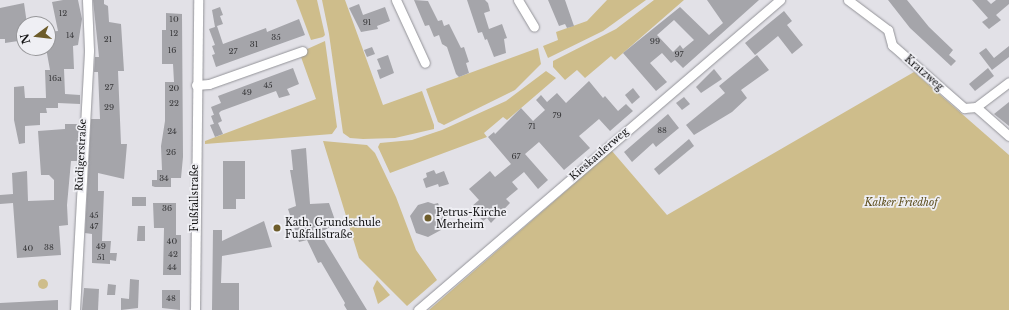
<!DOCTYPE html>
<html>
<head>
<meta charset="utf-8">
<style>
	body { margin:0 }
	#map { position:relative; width:1009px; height:310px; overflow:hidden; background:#e2e1e7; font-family:"Libre Baskerville",serif }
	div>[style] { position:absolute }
	.green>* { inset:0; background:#cebd8b }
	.round { border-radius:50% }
	.building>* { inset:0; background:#a5a5aa }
	.roads { filter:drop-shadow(0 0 1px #939398) drop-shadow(0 0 1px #939398) }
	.minor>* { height:9px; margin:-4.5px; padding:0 4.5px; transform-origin:4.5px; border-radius:4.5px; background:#fff }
	.dots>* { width:11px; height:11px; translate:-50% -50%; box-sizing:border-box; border:2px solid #efeff4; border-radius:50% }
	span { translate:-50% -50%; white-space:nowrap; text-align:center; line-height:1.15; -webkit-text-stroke:3.5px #efeff4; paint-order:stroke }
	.number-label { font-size:8px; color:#373739 }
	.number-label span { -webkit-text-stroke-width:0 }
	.street-label { font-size:10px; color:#121213 }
	.park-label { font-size:10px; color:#5d4e1e; font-style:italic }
	.poi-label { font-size:10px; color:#121213 }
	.left { translate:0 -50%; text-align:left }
	.north { position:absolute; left:16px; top:16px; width:40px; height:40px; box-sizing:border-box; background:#efeff4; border:1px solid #97979a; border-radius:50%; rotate:255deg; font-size:11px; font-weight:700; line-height:16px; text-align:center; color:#121213 }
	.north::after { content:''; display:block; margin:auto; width:14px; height:18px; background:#6d5c2a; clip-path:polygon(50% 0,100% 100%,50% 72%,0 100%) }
</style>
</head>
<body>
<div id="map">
	<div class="green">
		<div style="clip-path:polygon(296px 0,317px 0,325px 35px,323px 37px,311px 40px)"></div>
		<div style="clip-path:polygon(322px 0,345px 0,383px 105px,422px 91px,434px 125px,434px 129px,395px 138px,363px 139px,350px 138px,343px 133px,329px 34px)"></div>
		<div style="clip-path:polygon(607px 0,646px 0,603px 31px,548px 58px,543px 46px,558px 40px,556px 32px,587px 21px)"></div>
		<div style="clip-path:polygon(654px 0,684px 0,615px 60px,611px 56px,585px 78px,577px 70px,565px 80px,553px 67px,553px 61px,616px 29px)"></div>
		<div style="clip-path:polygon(325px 41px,337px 127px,332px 134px,205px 144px,205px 141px,316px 99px,301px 57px,305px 50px)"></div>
		<div style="clip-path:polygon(538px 48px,541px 64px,515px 90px,444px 125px,438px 122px,426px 89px)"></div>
		<div style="clip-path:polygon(546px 71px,556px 78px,507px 120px,503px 117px,484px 133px,487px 137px,390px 173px,378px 147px,380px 143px,412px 140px,442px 130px,506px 101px)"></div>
		<div style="clip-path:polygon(914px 72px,1009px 155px,1009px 310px,429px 310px,612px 151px,667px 215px)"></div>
		<div style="clip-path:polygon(323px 141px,367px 145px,375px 153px,396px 197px,416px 250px,437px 280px,407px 306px,359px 258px)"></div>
		<div class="round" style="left:38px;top:279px;width:10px;height:10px"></div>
		<div style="clip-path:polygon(377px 280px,390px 295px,378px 304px,373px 288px)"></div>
	</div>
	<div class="building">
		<div style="clip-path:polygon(63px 0,78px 0,82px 19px,78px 45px,73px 46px,74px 69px,64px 69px,65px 94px,80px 95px,80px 104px,58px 103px,58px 108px,46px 108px,47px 113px,40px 113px,40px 125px,25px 126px,25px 143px,19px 144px,14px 120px,14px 87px,24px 86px,25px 98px,46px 98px,45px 70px,50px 70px,46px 48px,48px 32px,58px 31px,52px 2px)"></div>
		<div style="clip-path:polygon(93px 0,104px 0,104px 4px,108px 6px,109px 22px,121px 24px,123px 55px,124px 71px,118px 71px,121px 144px,127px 144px,124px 179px,98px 173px,98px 191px,104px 191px,102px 241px,111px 241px,110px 253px,117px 253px,116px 261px,110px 260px,110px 264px,92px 263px,92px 234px,85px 233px,91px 119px,100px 119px,98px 72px,94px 72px,95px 57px,99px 57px)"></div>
		<div style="clip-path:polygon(414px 0,428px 1px,438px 21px,442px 20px,444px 26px,449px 24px,461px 48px,464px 47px,469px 62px,466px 63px,469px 73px,459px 77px,456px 74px,447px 47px,442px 44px,439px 35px,434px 37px,429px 25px,425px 26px)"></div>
		<div style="clip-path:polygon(467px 0,485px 0,488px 3px,490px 11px,484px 13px,489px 29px,502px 24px,507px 38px,504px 39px,506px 53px,494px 57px,487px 39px,485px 40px,482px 32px,478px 33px)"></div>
		<div style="clip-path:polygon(548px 0,565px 0,574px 26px,567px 28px,565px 24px,559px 26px)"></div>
		<div style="clip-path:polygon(evenodd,707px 0,759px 0,683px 68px,675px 60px,671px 63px,662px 53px,650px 63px,667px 82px,656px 91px,623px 53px,680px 7px,709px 35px,723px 23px,707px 0,674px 20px,694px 40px,683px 49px,680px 45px,673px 52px,657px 35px,674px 20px)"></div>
		<div style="clip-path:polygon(888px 0,907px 0,929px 27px,953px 50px,949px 55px,956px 61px,951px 66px,910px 28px)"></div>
		<div style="clip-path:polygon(972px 0,987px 0,991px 4px,996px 0,1009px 0,1009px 4px,996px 15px,1001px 20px,989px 29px,982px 22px,988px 18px)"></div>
		<div style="clip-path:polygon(24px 3px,27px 24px,24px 24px,24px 36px,18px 37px,18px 41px,5px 43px,5px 39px,0 39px,0 8px)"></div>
		<div style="clip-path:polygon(359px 4px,363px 15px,385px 7px,390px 21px,377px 26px,378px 29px,361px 32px,349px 8px)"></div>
		<div style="clip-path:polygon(220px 7px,223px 15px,217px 17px,220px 16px,223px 24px,217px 26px,223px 44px,266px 28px,267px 32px,299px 19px,305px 35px,216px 67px,212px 55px,215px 54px,212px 46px,215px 45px,209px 29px,215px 27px,212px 10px)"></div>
		<div style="clip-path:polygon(784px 11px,792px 21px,787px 25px,803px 45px,792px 54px,778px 36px,755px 55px,745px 43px)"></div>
		<div style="clip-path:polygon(166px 13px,182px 14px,183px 157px,181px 178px,171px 178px,171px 187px,155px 187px,152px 186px,152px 180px,157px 180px,157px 170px,162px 170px,161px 146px,165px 121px,165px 82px,174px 82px,173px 64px,162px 64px,162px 30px,166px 30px)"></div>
		<div style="clip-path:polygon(1009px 46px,1009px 57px,992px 70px,979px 53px,986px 48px,994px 58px)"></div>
		<div style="clip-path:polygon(372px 47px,375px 54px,367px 57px,364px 50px)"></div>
		<div style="clip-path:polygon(388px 55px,394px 73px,380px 79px,377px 70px,381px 69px,377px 59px)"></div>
		<div style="clip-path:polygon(757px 55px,769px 70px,741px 90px,747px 98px,732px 112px,694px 135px,686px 125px,725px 93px,719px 86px)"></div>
		<div style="clip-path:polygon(293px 68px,299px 84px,287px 89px,290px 95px,279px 98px,276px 91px,221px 111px,219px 113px,222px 121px,218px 123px,223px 134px,215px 137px,210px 125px,217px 123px,214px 124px,211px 116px,218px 113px,214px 115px,211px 107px,221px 103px,218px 96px)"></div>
		<div style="clip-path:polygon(988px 68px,994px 76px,975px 91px,969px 84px)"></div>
		<div style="clip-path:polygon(714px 69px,722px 79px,701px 93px,696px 87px)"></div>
		<div style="clip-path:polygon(589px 81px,603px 98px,605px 96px,618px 111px,626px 104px,633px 111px,610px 131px,599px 119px,585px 131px,579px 136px,590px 148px,564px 170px,539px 142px,525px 154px,548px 180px,538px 189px,524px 172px,512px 182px,518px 189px,506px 199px,510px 203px,491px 223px,487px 218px,483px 221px,471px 207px,479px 200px,469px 189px,490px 171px,495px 177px,511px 164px,488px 137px,494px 132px,495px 134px,521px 108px,533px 121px,545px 110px,536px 100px,541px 95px,547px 102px,557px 93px,566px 103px)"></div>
		<div style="clip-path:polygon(633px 88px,640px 97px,632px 104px,625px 95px)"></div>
		<div style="clip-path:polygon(684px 97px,690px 104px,682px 110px,676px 103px)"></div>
		<div style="clip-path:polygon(1009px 102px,1009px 126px,994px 114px)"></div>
		<div style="clip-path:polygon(668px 114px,679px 128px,656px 147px,653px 143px,632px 162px,624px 152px)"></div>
		<div style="clip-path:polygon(65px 124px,79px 124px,77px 161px,71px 161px,67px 205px,68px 225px,59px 226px,61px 255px,17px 258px,13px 203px,0 204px,0 195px,13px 194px,12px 173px,27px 171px,28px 201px,54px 200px,54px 180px,49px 175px,41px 175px,38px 131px,65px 129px)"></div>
		<div style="clip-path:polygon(689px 139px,694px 146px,659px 175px,654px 169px)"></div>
		<div style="clip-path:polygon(306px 148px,310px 204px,329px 203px,336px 223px,320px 233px,367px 310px,347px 310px,344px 305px,345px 303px,321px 262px,318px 263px,307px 240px,299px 242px,288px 209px,296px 206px,290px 170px,293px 170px,291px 150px)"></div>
		<div style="clip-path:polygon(223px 161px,245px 161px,245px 199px,236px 199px,236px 209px,223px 209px)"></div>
		<div style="clip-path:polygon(434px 170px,436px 174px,444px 171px,449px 184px,439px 187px,438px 184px,426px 188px,423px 179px,427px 177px,426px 173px)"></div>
		<div style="clip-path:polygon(132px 197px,146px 197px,146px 206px,132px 206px)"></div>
		<div style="clip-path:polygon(428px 202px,434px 204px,438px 203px,440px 208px,449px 213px,444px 224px,440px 225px,441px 230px,428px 237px,416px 233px,410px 216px,418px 205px)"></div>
		<div style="clip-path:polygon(153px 203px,176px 203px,176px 235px,181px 235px,181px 275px,163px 275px,164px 228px,154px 228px)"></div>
		<div style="clip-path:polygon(264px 221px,272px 247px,222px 256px,221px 283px,239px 283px,239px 310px,212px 310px,213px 230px,222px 230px,222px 241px)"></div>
		<div style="clip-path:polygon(138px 226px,145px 226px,145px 241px,137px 241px)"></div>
		<div style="clip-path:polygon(130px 279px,139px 280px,138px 308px,121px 310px,121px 298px,129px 299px)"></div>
		<div style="clip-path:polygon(108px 284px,116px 285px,115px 295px,107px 295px)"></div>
		<div style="clip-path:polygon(84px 288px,99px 289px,98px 310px,82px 310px)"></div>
		<div style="clip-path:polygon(162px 290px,180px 290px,180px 310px,162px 308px)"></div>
		<div style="clip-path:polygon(58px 300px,58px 310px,0 310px,0 303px)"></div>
	</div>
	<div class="roads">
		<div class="minor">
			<div style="left:396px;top:0;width:69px;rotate:65.3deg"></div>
			<div style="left:518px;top:0;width:31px;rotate:59deg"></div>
			<div style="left:848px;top:0;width:50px;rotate:36.9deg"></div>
			<div style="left:888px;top:30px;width:16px;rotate:75deg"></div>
			<div style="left:892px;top:45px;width:96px;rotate:41.2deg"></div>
			<div style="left:964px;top:108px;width:12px;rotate:-5deg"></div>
			<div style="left:976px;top:107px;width:44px;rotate:41.3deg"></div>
			<div style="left:196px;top:85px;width:13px;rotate:-4deg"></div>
			<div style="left:209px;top:84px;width:99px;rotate:-19.5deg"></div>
			<div style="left:976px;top:107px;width:41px;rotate:-37.1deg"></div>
			<div style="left:75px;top:310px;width:260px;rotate:-86.9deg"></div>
			<div style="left:89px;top:50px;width:50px;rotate:-92.3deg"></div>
			<div style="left:195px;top:310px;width:310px;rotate:-89.4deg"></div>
			<div style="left:418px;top:310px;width:477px;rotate:-40.6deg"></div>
		</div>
	</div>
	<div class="dots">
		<div style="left:428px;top:218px;background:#6d5c2a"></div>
		<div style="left:277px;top:228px;background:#6d5c2a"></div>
	</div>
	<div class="number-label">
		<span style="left:63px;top:14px">12</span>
		<span style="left:174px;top:20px">10</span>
		<span style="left:367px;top:23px">91</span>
		<span style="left:174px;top:34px">12</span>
		<span style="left:70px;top:36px">14</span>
		<span style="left:276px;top:38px">35</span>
		<span style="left:108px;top:40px">21</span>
		<span style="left:655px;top:42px">99</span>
		<span style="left:254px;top:45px">31</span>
		<span style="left:172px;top:51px">16</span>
		<span style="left:233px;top:52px">27</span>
		<span style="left:679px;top:55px">97</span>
		<span style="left:55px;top:79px">16a</span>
		<span style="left:268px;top:86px">45</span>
		<span style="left:109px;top:88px">27</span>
		<span style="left:174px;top:89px">20</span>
		<span style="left:247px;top:93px">49</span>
		<span style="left:174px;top:104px">22</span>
		<span style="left:109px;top:108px">29</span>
		<span style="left:557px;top:116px">79</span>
		<span style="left:532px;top:127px">71</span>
		<span style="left:662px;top:131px">88</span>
		<span style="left:172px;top:132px">24</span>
		<span style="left:171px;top:153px">26</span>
		<span style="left:516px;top:157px">67</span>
		<span style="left:164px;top:179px">34</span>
		<span style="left:167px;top:209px">36</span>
		<span style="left:94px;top:216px">45</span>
		<span style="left:94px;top:227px">47</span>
		<span style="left:172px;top:242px">40</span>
		<span style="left:101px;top:247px">49</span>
		<span style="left:49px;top:248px">38</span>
		<span style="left:28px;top:249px">40</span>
		<span style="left:173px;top:255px">42</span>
		<span style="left:101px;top:258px">51</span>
		<span style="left:172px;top:268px">44</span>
		<span style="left:171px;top:299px">48</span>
	</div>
	<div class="street-label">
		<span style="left:924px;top:73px;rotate:41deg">Kratzweg</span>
		<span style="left:599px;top:154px;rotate:-41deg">Kieskaulerweg</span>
		<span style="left:81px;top:155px;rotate:-87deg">Rüdigerstraße</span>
		<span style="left:195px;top:198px;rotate:-90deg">Fußfallstraße</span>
	</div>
	<div class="park-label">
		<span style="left:901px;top:203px">Kalker Friedhof</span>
	</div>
	<div class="poi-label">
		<span class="left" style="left:436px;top:218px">Petrus-Kirche<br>Merheim</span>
		<span class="left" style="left:285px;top:228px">Kath. Grundschule<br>Fußfallstraße</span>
	</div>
	<div class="north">N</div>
</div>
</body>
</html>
